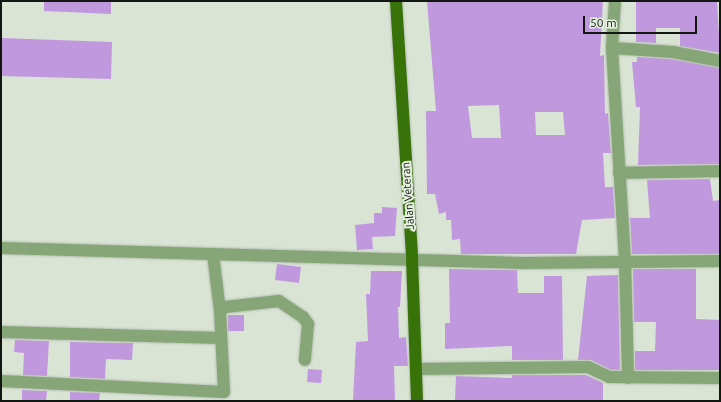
<!DOCTYPE html>
<html>
<head>
<meta charset="utf-8">
<style>
	body { margin:0 }
	#map { position:relative; width:721px; height:402px; overflow:hidden; background:#d9e4d4; font-family:Ubuntu,sans-serif }
	div>[style] { position:absolute }
	.building>* { inset:0; background:#c098de }
	.roads { filter:drop-shadow(0 0 1px #b5bfb1) drop-shadow(0 0 1px #b5bfb1) }
	.street>* { height:12px; margin:-6px; padding:0 6px; transform-origin:6px; border-radius:6px; background:#86a677 }
	.primary>* { height:12px; margin:-6px; padding:0 6px; transform-origin:6px; border-radius:6px; background:#38730a }
	span { translate:-50% -50%; white-space:nowrap; text-align:center; line-height:1.15; -webkit-text-stroke:4px #e6f1e1; paint-order:stroke }
	.street-label { font-size:11px; color:#131711 }
	.frame { position:absolute; inset:0; border:2px solid #131711; pointer-events:none }
	.scale { position:absolute; left:583px; top:16px; width:114px; height:18px; box-sizing:border-box; border:2px solid #131711; border-top:0; padding-left:5px; font-size:12px; line-height:14px; white-space:nowrap; color:#131711; -webkit-text-stroke:3px #e6f1e1; paint-order:stroke }
</style>
</head>
<body>
<div id="map">
	<div class="building">
		<div style="clip-path:polygon(44px 1px,111px 1px,111px 14px,44px 11px)"></div>
		<div style="clip-path:polygon(evenodd,427px 1px,603px 1px,600px 56px,604px 55px,605px 114px,608px 113px,611px 153px,603px 153px,605px 187px,613px 187px,615px 218px,582px 220px,576px 254px,461px 254px,460px 239px,452px 240px,451px 220px,446px 220px,446px 212px,439px 214px,435px 194px,427px 194px,426px 111px,436px 111px,427px 1px,499px 105px,501px 138px,472px 138px,468px 106px,499px 105px,427px 1px,535px 112px,563px 112px,565px 135px,536px 135px,535px 112px)"></div>
		<div style="clip-path:polygon(636px 1px,717px 1px,720px 53px,680px 46px,680px 28px,656px 28px,656px 43px,636px 42px)"></div>
		<div style="clip-path:polygon(2px 38px,112px 42px,111px 79px,1px 76px)"></div>
		<div style="clip-path:polygon(637px 57px,672px 59px,720px 68px,720px 164px,638px 165px,640px 107px,636px 107px,632px 62px,637px 62px)"></div>
		<div style="clip-path:polygon(710px 179px,713px 201px,720px 200px,720px 254px,632px 254px,630px 218px,650px 218px,647px 180px)"></div>
		<div style="clip-path:polygon(382px 207px,397px 208px,395px 236px,372px 237px,373px 249px,357px 250px,355px 225px,374px 223px,374px 213px,382px 213px)"></div>
		<div style="clip-path:polygon(277px 264px,301px 267px,299px 283px,275px 280px)"></div>
		<div style="clip-path:polygon(449px 269px,517px 270px,518px 293px,544px 293px,544px 276px,562px 276px,563px 360px,512px 360px,512px 346px,445px 349px,445px 323px,450px 323px)"></div>
		<div style="clip-path:polygon(633px 269px,696px 269px,696px 319px,720px 320px,720px 370px,635px 370px,635px 351px,655px 351px,656px 322px,634px 322px)"></div>
		<div style="clip-path:polygon(371px 271px,402px 271px,400px 307px,398px 307px,399px 338px,406px 337px,408px 366px,394px 366px,395px 401px,353px 401px,356px 342px,368px 341px,366px 294px,370px 294px)"></div>
		<div style="clip-path:polygon(618px 275px,620px 370px,611px 370px,591px 360px,578px 360px,587px 276px)"></div>
		<div style="clip-path:polygon(228px 315px,244px 315px,244px 331px,228px 331px)"></div>
		<div style="clip-path:polygon(15px 340px,49px 341px,47px 376px,23px 375px,24px 353px,14px 352px)"></div>
		<div style="clip-path:polygon(70px 342px,133px 343px,132px 360px,106px 359px,105px 379px,70px 377px)"></div>
		<div style="clip-path:polygon(308px 369px,322px 370px,321px 383px,307px 382px)"></div>
		<div style="clip-path:polygon(512px 375px,586px 375px,603px 383px,603px 401px,455px 400px,456px 376px,512px 378px)"></div>
		<div style="clip-path:polygon(22px 390px,47px 391px,46px 401px,22px 401px)"></div>
		<div style="clip-path:polygon(70px 392px,100px 393px,99px 401px,70px 401px)"></div>
	</div>
	<div class="roads">
		<div class="street">
			<div style="left:615px;top:1px;width:47px;rotate:93.7deg"></div>
			<div style="left:612px;top:48px;width:212px;rotate:86.5deg"></div>
			<div style="left:625px;top:260px;width:118px;rotate:88.5deg"></div>
			<div style="left:612px;top:48px;width:61px;rotate:3.8deg"></div>
			<div style="left:673px;top:52px;width:48px;rotate:10.8deg"></div>
			<div style="left:619px;top:173px;width:101px;rotate:-1.1deg"></div>
			<div style="left:1px;top:248px;width:522px;rotate:1.65deg"></div>
			<div style="left:523px;top:263px;width:197px;rotate:-0.6deg"></div>
			<div style="left:213px;top:254px;width:57px;rotate:83deg"></div>
			<div style="left:1px;top:332px;width:219px;rotate:1.6deg"></div>
			<div style="left:417px;top:369px;width:171px;rotate:-0.7deg"></div>
			<div style="left:588px;top:367px;width:23px;rotate:25deg"></div>
			<div style="left:609px;top:377px;width:111px;rotate:0.5deg"></div>
			<div style="left:1px;top:381px;width:223px;rotate:2.8deg"></div>
			<div style="left:224px;top:392px;width:81px;rotate:-92.8deg"></div>
			<div style="left:220px;top:311px;width:6px;rotate:-39deg"></div>
			<div style="left:225px;top:307px;width:54px;rotate:-6.3deg"></div>
			<div style="left:279px;top:301px;width:29px;rotate:34deg"></div>
			<div style="left:303px;top:317px;width:9px;rotate:54deg"></div>
			<div style="left:308px;top:324px;width:36px;rotate:95deg"></div>
		</div>
		<div class="primary">
			<div style="left:396px;top:1px;width:257px;rotate:86.4deg"></div>
			<div style="left:412px;top:258px;width:143px;rotate:88deg"></div>
		</div>
	</div>
	<div class="street-label">
		<span style="left:408px;top:196px;rotate:-94deg">Jalan Veteran</span>
	</div>
	<div class="frame"></div>
	<div class="scale">50 m</div>
</div>
</body>
</html>
